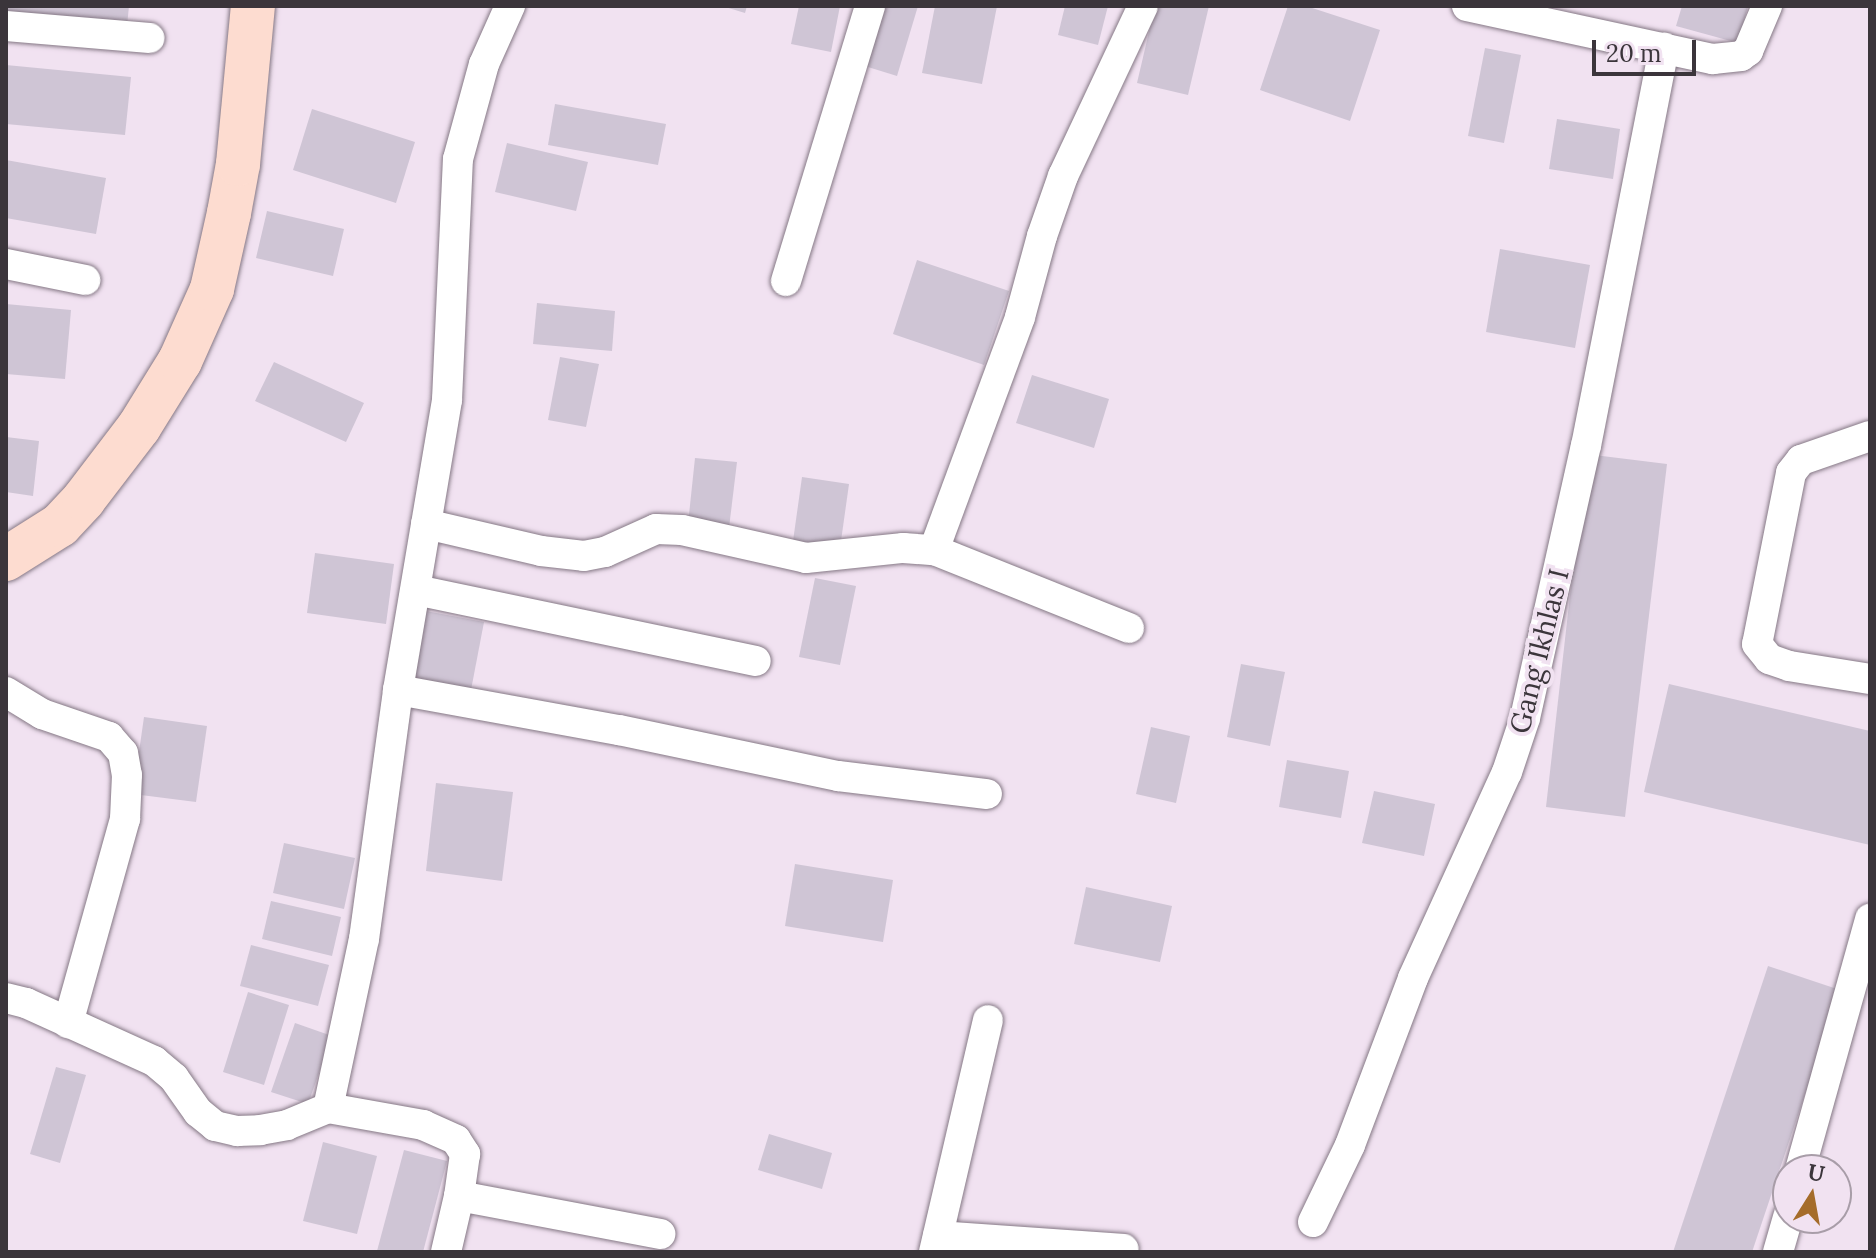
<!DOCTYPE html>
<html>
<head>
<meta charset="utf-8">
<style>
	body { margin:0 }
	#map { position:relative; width:1876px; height:1258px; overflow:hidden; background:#f1e2f1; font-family:Lora,serif }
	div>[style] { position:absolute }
	.building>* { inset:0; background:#cfc5d5 }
	.roads { filter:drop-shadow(0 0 2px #857885) drop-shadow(0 0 2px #857885) }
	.minor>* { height:30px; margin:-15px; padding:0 15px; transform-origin:15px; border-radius:15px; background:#fff }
	.primary>* { height:44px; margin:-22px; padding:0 22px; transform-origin:22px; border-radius:22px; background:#fddcd0 }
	span { translate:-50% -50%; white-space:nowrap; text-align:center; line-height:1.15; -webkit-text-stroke:8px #f1e2f1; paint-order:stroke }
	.street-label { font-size:28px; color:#3b353b }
	.frame { position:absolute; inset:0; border:8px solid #3b353b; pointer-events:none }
	.north { position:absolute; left:1772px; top:1154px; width:80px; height:80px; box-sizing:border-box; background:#f1e2f1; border:2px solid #a89da8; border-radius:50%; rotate:11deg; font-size:22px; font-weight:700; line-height:32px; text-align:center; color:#3b353b }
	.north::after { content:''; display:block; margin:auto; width:28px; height:36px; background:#a56c2a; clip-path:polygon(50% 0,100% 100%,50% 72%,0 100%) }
	.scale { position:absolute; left:1592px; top:40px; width:104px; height:36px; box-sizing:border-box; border:4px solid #3b353b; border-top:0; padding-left:10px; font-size:24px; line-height:28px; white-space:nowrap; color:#3b353b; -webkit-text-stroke:6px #f1e2f1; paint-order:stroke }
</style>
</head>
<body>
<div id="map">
	<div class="building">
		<div style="clip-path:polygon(6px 6px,129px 6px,127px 26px,6px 13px)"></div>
		<div style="clip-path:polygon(722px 6px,747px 6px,745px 13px)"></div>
		<div style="clip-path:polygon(799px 6px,840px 6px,831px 52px,791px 44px)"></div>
		<div style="clip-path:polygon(872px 6px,918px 6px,897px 76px,855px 63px)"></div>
		<div style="clip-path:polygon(935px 6px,997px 6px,982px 84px,922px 73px)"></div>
		<div style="clip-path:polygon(1065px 6px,1108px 6px,1098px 45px,1058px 35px)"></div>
		<div style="clip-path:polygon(1155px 6px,1209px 6px,1188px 95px,1137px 83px)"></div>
		<div style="clip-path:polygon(1288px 6px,1306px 6px,1380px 30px,1350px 121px,1260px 90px)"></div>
		<div style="clip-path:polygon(1682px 6px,1748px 6px,1738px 43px,1676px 26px)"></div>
		<div style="clip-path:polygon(1485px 48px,1521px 55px,1504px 143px,1468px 136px)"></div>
		<div style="clip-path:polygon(6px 65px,131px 77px,125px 135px,6px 124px)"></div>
		<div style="clip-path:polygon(555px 104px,666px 124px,658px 165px,548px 145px)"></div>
		<div style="clip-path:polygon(312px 109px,415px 142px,396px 203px,293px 170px)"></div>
		<div style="clip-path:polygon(1557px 119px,1620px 129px,1613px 179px,1549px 169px)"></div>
		<div style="clip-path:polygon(507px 143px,588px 162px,576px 211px,495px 192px)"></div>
		<div style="clip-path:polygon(6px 160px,106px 178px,96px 234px,6px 218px)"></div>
		<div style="clip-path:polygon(267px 211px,344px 229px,333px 276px,256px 258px)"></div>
		<div style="clip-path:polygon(1500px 249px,1590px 265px,1575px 348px,1486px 332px)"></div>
		<div style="clip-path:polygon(917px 260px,1009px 291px,984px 365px,893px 334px)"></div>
		<div style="clip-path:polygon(537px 303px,615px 311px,612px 351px,533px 344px)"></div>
		<div style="clip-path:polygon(6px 304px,71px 310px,65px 379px,6px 374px)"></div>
		<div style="clip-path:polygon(560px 357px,599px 364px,586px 427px,548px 420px)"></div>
		<div style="clip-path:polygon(274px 362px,364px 403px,346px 442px,255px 401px)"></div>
		<div style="clip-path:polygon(1032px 375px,1109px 399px,1094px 448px,1016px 423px)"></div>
		<div style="clip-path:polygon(6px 437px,39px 441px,33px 496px,6px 492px)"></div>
		<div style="clip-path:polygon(1586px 454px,1667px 464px,1625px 817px,1546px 807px)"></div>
		<div style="clip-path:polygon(695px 458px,737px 462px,729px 528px,688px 524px)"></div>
		<div style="clip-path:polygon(802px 477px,849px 484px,840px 548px,793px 541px)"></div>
		<div style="clip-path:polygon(315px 553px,394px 564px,386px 624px,307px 613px)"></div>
		<div style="clip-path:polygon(815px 578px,856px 586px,840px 665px,799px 657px)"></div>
		<div style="clip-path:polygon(426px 611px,484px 622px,471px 690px,413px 679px)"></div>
		<div style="clip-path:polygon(1241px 664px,1285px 672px,1270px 746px,1227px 737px)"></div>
		<div style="clip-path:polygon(1669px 684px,1870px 731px,1870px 845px,1644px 792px)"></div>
		<div style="clip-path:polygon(144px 717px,207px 726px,196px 802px,133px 794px)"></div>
		<div style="clip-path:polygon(1151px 727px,1190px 736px,1176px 803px,1136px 794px)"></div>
		<div style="clip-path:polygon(1287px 760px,1349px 771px,1341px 818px,1279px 807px)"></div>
		<div style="clip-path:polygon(436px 783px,513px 792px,502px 881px,426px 871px)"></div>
		<div style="clip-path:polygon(1374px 791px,1435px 804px,1424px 856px,1362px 843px)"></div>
		<div style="clip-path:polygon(284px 843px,355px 858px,344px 909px,273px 893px)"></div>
		<div style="clip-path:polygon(795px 864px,893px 880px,883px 942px,785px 926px)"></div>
		<div style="clip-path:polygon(1086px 887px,1172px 906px,1160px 962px,1074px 944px)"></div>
		<div style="clip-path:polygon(271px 901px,341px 917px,332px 956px,262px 939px)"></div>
		<div style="clip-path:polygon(251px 945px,329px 965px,318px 1006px,240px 986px)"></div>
		<div style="clip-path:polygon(1768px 966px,1840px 990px,1752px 1252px,1673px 1252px)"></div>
		<div style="clip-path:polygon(248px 992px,289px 1005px,264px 1085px,223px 1072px)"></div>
		<div style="clip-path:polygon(295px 1023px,332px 1036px,308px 1104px,271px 1092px)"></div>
		<div style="clip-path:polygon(56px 1067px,86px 1075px,60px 1163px,30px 1154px)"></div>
		<div style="clip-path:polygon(769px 1134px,832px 1153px,822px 1189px,758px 1170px)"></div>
		<div style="clip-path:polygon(323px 1142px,377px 1156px,357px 1234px,303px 1221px)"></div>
		<div style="clip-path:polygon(404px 1150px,447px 1161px,423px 1252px,382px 1252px,377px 1251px)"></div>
	</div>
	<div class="roads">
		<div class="minor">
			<div style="left:1467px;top:6px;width:252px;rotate:12.2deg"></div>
			<div style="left:1713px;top:59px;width:28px;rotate:-6deg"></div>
			<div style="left:1741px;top:56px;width:9px;rotate:-36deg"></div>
			<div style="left:1748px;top:51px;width:49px;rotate:-67.1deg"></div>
			<div style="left:6px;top:26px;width:144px;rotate:4.8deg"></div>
			<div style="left:6px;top:264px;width:81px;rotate:11.4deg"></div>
			<div style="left:786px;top:281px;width:288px;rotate:-73deg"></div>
			<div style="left:1870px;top:436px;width:73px;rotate:160.8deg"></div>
			<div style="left:1801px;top:460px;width:16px;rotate:128deg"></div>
			<div style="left:1791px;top:473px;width:174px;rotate:101.2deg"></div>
			<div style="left:1757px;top:644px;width:19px;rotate:51deg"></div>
			<div style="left:1769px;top:659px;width:21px;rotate:19deg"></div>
			<div style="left:1789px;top:666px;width:82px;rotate:9.1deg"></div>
			<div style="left:426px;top:524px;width:118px;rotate:13.2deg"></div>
			<div style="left:541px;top:551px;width:43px;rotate:6.6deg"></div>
			<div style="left:584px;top:556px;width:21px;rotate:-11deg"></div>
			<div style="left:605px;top:552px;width:56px;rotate:-24.3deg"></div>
			<div style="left:656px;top:529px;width:26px;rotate:2deg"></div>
			<div style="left:682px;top:530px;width:127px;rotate:12.7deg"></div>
			<div style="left:806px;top:558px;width:98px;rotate:-5.9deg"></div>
			<div style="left:903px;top:548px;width:31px;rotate:4deg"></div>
			<div style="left:934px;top:550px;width:248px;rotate:-69.7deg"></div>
			<div style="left:1020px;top:317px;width:84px;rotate:-74.8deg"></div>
			<div style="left:1042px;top:236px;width:64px;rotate:-70.7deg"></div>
			<div style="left:1063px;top:176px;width:188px;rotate:-64.8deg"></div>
			<div style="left:934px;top:550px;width:210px;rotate:21.8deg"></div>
			<div style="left:416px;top:590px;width:347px;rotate:11.8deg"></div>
			<div style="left:398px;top:690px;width:225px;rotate:10.3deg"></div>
			<div style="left:619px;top:730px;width:224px;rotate:11.9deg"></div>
			<div style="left:838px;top:776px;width:150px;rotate:6.9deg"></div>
			<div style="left:6px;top:692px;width:42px;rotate:31.4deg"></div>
			<div style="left:42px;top:714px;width:71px;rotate:18.9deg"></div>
			<div style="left:109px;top:737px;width:21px;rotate:49deg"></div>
			<div style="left:123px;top:753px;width:22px;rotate:80deg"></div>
			<div style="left:127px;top:775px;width:44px;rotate:92.6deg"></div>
			<div style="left:125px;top:819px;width:212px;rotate:105.6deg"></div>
			<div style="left:6px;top:998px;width:21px;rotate:14deg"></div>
			<div style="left:26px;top:1003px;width:141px;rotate:24.4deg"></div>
			<div style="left:154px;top:1061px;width:26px;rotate:40deg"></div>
			<div style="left:174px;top:1078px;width:42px;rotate:54.8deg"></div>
			<div style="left:198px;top:1112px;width:22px;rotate:39deg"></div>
			<div style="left:215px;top:1126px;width:23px;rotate:13deg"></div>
			<div style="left:237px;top:1131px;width:23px;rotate:-2deg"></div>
			<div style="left:260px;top:1130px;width:27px;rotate:-10deg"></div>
			<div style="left:287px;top:1125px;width:44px;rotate:-22.5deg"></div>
			<div style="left:328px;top:1108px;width:173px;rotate:-78deg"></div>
			<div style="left:364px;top:939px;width:251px;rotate:-82.2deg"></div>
			<div style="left:398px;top:690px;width:294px;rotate:-80.4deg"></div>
			<div style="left:447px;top:400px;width:241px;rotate:-87.4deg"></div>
			<div style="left:458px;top:159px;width:98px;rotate:-74.7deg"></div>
			<div style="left:484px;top:64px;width:64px;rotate:-65.9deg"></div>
			<div style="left:328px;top:1108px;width:97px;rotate:10.1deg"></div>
			<div style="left:423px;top:1125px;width:36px;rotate:24deg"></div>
			<div style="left:456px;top:1140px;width:17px;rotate:57deg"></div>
			<div style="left:465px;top:1154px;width:42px;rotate:98.1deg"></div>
			<div style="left:459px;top:1196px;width:205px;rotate:10.7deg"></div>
			<div style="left:1800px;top:1170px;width:261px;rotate:-74.4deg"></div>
			<div style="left:1313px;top:1222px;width:85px;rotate:-64.3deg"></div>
			<div style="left:1350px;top:1145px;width:178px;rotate:-69.3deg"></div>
			<div style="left:1413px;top:978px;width:226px;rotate:-65.5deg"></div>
			<div style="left:1507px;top:772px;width:57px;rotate:-71.6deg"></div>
			<div style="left:1525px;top:718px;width:279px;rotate:-77.4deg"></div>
			<div style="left:1586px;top:446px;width:406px;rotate:-78.9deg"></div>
			<div style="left:938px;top:1236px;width:186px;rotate:4deg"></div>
			<div style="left:446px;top:1252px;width:57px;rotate:-76.9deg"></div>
			<div style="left:934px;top:1252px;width:238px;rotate:-76.9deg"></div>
			<div style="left:1778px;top:1252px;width:37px;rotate:-74deg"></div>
		</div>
		<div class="primary">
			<div style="left:6px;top:559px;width:64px;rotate:-32.2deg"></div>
			<div style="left:60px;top:525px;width:35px;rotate:-47deg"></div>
			<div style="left:84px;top:499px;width:91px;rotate:-52.6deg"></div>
			<div style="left:139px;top:427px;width:78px;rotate:-58.2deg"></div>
			<div style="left:180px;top:361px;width:79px;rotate:-66deg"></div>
			<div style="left:212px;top:289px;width:78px;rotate:-77.4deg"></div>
			<div style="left:229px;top:213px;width:50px;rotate:-79.6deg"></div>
			<div style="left:238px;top:164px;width:159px;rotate:-84.6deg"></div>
		</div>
	</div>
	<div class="street-label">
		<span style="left:1539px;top:651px;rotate:-76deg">Gang Ikhlas I</span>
	</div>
	<div class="frame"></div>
	<div class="north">U</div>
	<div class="scale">20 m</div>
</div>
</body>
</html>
